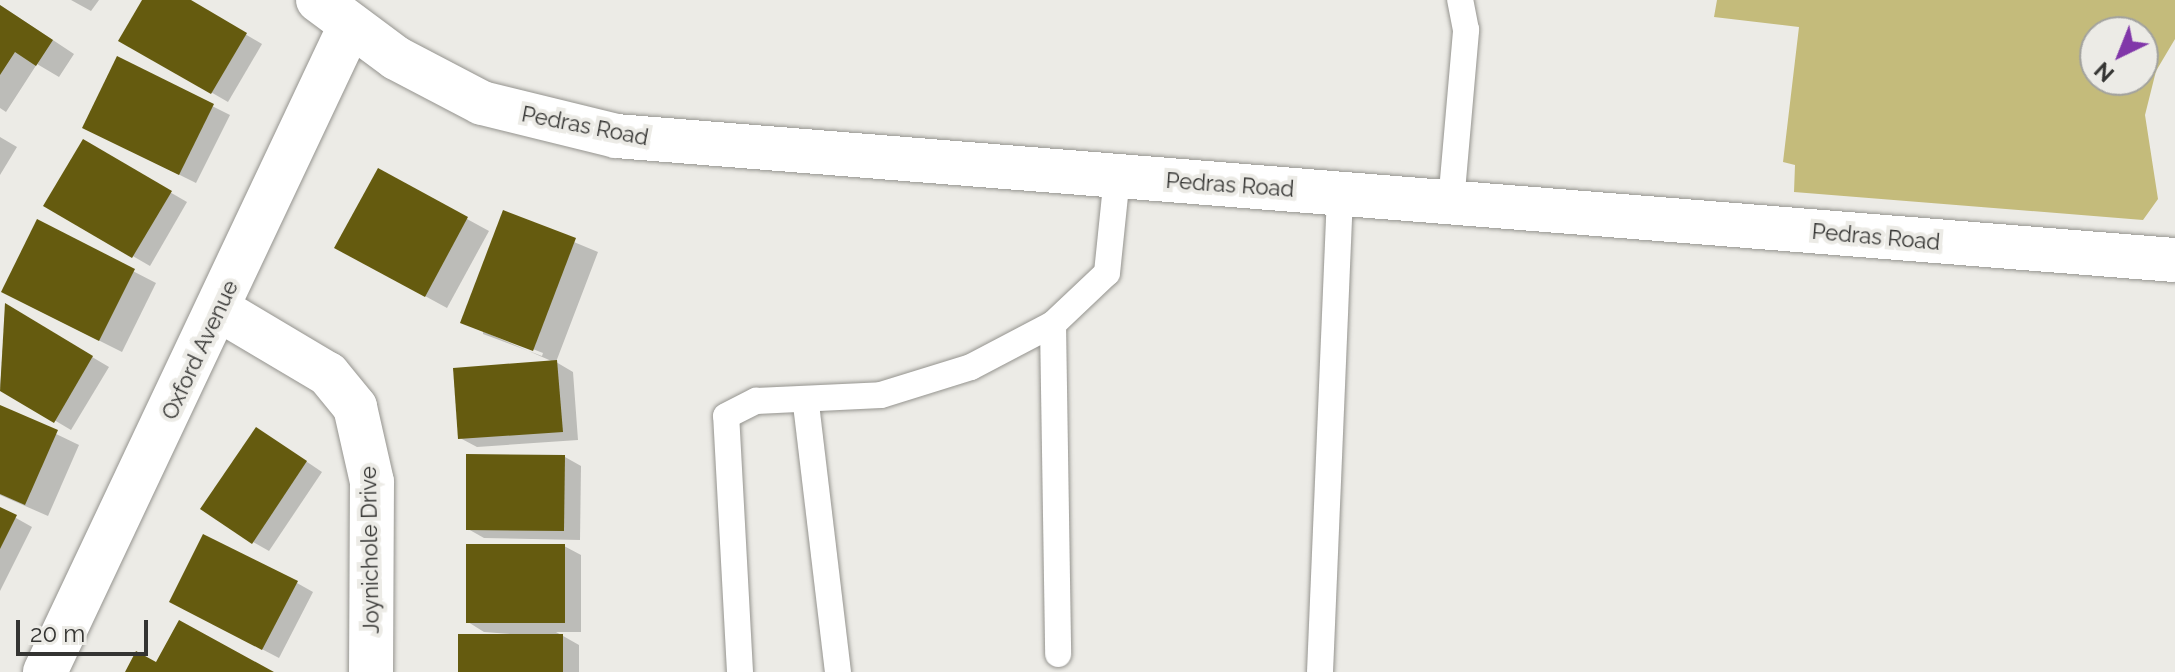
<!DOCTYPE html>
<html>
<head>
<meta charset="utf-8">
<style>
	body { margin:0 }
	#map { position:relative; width:2175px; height:672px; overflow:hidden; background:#ecebe6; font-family:Raleway,sans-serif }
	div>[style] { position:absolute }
	.green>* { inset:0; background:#c4bb7b }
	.shadow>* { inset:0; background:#0003 }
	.building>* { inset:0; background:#655b0f }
	.roads { filter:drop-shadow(0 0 2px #95948f) drop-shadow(0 0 2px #95948f) }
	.service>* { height:26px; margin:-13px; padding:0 13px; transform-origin:13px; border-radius:13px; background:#fff }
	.minor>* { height:44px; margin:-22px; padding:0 22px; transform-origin:22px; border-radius:22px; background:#fff }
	span { translate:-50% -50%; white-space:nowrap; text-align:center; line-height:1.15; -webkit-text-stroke:8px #ecebe6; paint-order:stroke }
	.street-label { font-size:22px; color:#343432 }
	.north { position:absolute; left:2079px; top:16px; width:80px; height:80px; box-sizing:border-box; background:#ecebe6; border:2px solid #a2a29e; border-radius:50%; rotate:223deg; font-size:22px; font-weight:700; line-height:32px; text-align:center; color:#343432 }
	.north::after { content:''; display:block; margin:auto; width:28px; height:36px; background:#8137a9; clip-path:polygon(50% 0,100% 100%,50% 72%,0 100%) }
	.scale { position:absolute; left:16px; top:620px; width:132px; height:36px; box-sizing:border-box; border:4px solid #343432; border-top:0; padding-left:10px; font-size:24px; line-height:28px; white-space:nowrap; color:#343432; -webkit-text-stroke:6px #ecebe6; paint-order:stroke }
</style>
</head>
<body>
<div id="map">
	<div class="green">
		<div style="clip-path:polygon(evenodd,1717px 0,2175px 0,2175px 39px,2156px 71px,2145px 115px,2158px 199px,2143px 220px,1794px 192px,1795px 165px,1783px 162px,1799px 27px,1714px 17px,1717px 0,2095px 32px,2143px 32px,2143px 80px,2095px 80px,2095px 32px)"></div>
	</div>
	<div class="shadow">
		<div style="clip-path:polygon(71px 0,99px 0,91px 11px)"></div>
		<div style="clip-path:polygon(144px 0,187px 0,262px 44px,228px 102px,121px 40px)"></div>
		<div style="clip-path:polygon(0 5px,74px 54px,59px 77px,37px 64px,6px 112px,0 108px)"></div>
		<div style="clip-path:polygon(118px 59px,230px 115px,196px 183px,101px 136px)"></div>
		<div style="clip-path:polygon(0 137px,17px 147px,0 175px)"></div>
		<div style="clip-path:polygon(83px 142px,187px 202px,150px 266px,46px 206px)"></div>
		<div style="clip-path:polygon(379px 171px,489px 231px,447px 308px,359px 260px)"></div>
		<div style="clip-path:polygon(evenodd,504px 213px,598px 252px,556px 362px,573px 372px,578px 440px,477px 447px,460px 438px,556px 363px,462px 322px,504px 213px,483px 330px,543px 353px,542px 356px,483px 334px,483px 330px)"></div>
		<div style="clip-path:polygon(38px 222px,156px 283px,122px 352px,26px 304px)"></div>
		<div style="clip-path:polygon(6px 306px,109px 367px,71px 430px,0 388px)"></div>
		<div style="clip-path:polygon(0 407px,79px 445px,48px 516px,0 495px)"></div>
		<div style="clip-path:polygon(273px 439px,322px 472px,269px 551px,253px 542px)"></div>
		<div style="clip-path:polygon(565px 457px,581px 466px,580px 540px,484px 538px,468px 529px)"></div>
		<div style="clip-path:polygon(0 509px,32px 527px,0 591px)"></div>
		<div style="clip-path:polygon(564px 546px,581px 555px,581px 632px,556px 632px,579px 645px,579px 672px,460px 672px,535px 636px,484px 632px,468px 622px)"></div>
		<div style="clip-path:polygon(297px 583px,313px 592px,279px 658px,187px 610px)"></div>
	</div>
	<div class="building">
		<div style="clip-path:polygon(142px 0,191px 0,247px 33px,211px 94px,118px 41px)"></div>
		<div style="clip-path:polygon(0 5px,53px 40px,36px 66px,15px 52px,0 75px)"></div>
		<div style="clip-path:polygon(117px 56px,214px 104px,179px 175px,82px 128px)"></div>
		<div style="clip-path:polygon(83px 139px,172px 191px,132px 258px,43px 206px)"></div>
		<div style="clip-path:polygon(378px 168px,468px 217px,425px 297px,334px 248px)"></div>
		<div style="clip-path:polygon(503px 210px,576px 238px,533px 351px,460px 323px)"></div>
		<div style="clip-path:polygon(37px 219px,135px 269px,99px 341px,1px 292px)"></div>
		<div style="clip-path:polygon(5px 303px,93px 356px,54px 423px,0 391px)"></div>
		<div style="clip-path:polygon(557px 360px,563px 432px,458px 439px,453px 368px)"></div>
		<div style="clip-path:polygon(0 405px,58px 430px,25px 505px,0 494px)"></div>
		<div style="clip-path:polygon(256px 427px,307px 461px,252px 544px,200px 509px)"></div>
		<div style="clip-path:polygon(466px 454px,565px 455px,564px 531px,466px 530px)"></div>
		<div style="clip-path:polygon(0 507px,17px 515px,0 549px)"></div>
		<div style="clip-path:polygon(203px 534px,298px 581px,262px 650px,169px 602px)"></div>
		<div style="clip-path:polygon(466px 544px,565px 544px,565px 623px,466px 623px)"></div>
		<div style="clip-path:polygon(179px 620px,274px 672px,125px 672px,136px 651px,156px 662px)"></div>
		<div style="clip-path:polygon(458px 634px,563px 634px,563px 672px,458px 672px)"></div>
	</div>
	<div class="roads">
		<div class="service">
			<div style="left:1451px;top:203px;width:174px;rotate:-85deg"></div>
			<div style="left:1466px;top:30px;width:31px;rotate:-101deg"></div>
			<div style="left:1053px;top:324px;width:330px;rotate:89.1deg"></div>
			<div style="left:806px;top:404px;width:270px;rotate:83.2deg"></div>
			<div style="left:740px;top:672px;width:256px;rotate:-93.1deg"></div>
			<div style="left:726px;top:416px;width:34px;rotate:-27deg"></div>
			<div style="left:756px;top:401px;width:125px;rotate:-2.7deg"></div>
			<div style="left:881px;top:395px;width:94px;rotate:-17.3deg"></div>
			<div style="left:971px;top:367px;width:93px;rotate:-27.7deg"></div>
			<div style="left:1053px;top:324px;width:74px;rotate:-43.4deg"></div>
			<div style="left:1107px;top:273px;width:97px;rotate:-84.1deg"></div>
			<div style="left:1320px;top:672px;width:478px;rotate:-87.6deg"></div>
		</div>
		<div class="minor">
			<div style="left:318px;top:0;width:97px;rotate:36.6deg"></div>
			<div style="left:396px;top:58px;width:97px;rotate:27.6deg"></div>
			<div style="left:482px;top:103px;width:138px;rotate:13.8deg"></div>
			<div style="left:616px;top:136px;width:1564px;rotate:4.55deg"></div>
			<div style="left:220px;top:310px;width:126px;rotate:30.7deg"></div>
			<div style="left:328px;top:374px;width:43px;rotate:50.7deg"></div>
			<div style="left:355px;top:407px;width:77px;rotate:77.2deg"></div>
			<div style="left:372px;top:482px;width:190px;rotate:90.3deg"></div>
			<div style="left:45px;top:672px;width:714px;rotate:-64.73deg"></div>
		</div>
	</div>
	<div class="street-label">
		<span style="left:585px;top:126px;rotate:11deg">Pedras Road</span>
		<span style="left:1230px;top:185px;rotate:4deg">Pedras Road</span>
		<span style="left:1876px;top:237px;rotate:5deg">Pedras Road</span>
		<span style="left:200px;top:350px;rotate:-65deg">Oxford Avenue</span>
		<span style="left:370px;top:550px;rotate:-91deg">Joynichole Drive</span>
	</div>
	<div class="north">N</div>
	<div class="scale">20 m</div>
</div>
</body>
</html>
